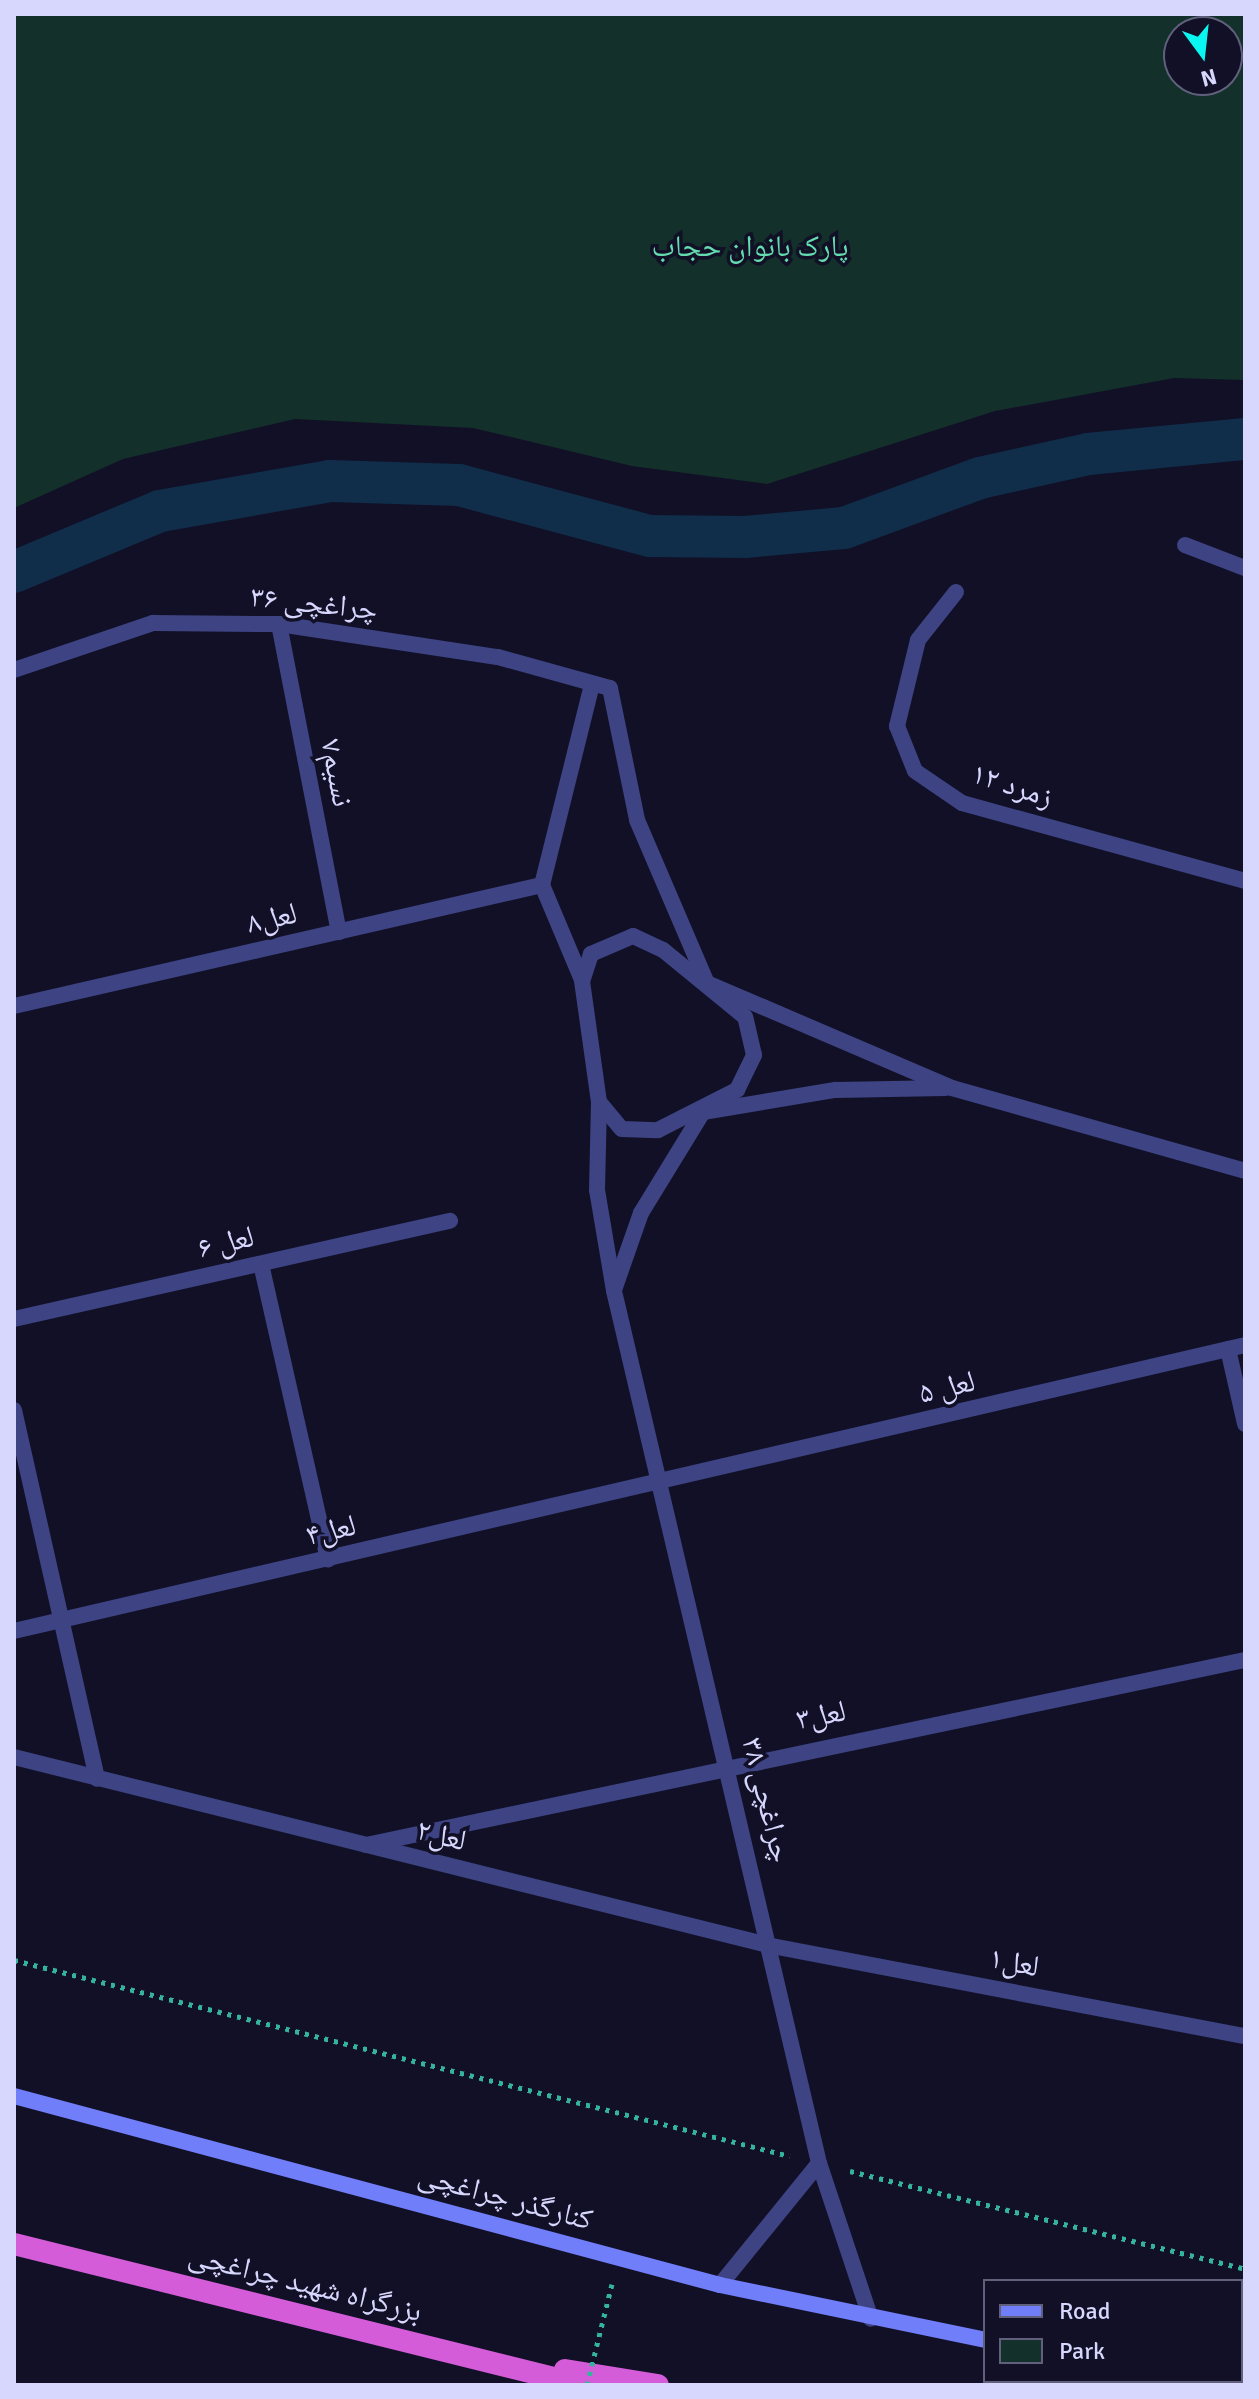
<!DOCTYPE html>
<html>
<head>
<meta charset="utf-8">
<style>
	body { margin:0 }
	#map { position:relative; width:1259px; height:2399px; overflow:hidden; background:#111026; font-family:Signika,"Noto Naskh Arabic",sans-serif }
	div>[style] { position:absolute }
	.green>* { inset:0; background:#13302b }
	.canal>* { height:42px; margin:-21px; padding:0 21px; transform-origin:21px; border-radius:21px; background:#102d4a }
	.path>* { height:5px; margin-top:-2.5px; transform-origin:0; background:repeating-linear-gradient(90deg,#34b49d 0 4px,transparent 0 10px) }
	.minor>* { height:16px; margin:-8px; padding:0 8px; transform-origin:8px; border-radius:8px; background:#3d4383 }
	.secondary>* { height:16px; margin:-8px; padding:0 8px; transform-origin:8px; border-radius:8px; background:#717efa }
	.trunk>* { height:22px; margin:-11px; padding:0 11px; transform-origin:11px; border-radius:11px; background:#d45cd9 }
	.path-bridge>* { height:5px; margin-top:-2.5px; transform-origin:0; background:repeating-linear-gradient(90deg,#34b49d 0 4px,transparent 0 10px) }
	span { translate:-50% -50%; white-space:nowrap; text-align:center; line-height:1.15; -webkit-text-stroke:7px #111026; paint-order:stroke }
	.park-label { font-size:30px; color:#64dcaf }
	.street-label { font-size:30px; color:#d7d7fe }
	.frame { position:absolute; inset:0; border:16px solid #d7d7fe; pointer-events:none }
	.legend { position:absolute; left:983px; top:2279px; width:260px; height:104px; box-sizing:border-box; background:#111026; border:2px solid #60607c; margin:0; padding:10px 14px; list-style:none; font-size:24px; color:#d7d7fe }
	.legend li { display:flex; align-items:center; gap:16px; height:40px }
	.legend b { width:40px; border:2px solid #60607c }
	.north { position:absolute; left:1163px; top:16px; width:80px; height:80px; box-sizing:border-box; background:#111026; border:2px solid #60607c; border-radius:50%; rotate:165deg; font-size:22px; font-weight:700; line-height:32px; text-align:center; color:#d7d7fe }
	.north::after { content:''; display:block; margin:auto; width:28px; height:36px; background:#0af6f1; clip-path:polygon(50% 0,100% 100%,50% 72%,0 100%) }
</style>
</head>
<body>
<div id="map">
	<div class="green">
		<div style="clip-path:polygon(evenodd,14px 14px,1245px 14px,1245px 380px,1174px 378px,995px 411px,767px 484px,632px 466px,473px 428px,295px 419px,123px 459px,14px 508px,14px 14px,1179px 32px,1227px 32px,1227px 80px,1179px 80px,1179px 32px)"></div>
	</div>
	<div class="canal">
		<div style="left:14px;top:572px;width:158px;rotate:-22.7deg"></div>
		<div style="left:160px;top:511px;width:173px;rotate:-10deg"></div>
		<div style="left:330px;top:481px;width:129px;rotate:1.8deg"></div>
		<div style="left:459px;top:485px;width:198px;rotate:15deg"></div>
		<div style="left:650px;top:536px;width:95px;rotate:0.6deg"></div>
		<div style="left:745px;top:537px;width:99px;rotate:-5.2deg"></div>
		<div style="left:844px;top:528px;width:145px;rotate:-20.2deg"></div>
		<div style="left:980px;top:478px;width:111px;rotate:-12.5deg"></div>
		<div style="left:1088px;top:454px;width:158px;rotate:-5.5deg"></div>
	</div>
	<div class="path">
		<div style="left:14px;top:1960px;width:800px;rotate:14.18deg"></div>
		<div style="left:850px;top:2171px;width:407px;rotate:13.9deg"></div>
	</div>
	<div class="minor">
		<div style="left:1185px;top:545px;width:64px;rotate:21deg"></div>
		<div style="left:956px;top:592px;width:61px;rotate:128.4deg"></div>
		<div style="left:918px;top:640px;width:89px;rotate:103.7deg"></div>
		<div style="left:897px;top:726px;width:48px;rotate:68.2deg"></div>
		<div style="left:915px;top:771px;width:57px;rotate:34.2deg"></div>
		<div style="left:962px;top:803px;width:294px;rotate:15.4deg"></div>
		<div style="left:279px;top:624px;width:314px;rotate:79deg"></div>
		<div style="left:14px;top:670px;width:147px;rotate:-18.7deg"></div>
		<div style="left:153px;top:623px;width:126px;rotate:0.5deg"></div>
		<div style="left:279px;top:624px;width:221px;rotate:8.6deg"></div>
		<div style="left:498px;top:657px;width:116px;rotate:15.5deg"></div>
		<div style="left:610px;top:688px;width:135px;rotate:78.4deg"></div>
		<div style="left:637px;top:820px;width:177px;rotate:66.8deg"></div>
		<div style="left:707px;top:983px;width:267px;rotate:23.2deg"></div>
		<div style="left:952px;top:1088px;width:305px;rotate:15.8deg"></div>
		<div style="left:582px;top:980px;width:103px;rotate:-112.8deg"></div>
		<div style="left:542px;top:885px;width:207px;rotate:-76deg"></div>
		<div style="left:14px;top:1006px;width:542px;rotate:-12.91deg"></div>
		<div style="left:599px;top:1102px;width:35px;rotate:50deg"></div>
		<div style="left:622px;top:1129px;width:36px;rotate:2deg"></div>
		<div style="left:658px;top:1130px;width:89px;rotate:-26.9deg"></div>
		<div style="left:737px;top:1090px;width:39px;rotate:-64deg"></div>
		<div style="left:754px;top:1055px;width:39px;rotate:-103deg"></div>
		<div style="left:745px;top:1017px;width:106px;rotate:-140.7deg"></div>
		<div style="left:663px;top:950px;width:33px;rotate:-155deg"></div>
		<div style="left:633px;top:936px;width:46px;rotate:156.8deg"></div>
		<div style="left:591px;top:954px;width:28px;rotate:108deg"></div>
		<div style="left:582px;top:981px;width:122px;rotate:82deg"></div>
		<div style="left:599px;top:1102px;width:88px;rotate:91.3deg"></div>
		<div style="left:597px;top:1190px;width:102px;rotate:80.4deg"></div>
		<div style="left:614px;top:1291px;width:896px;rotate:76.77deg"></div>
		<div style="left:819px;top:2163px;width:164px;rotate:71.6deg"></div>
		<div style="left:261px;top:1264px;width:303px;rotate:77.2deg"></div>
		<div style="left:614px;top:1290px;width:82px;rotate:-70.7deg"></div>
		<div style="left:641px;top:1213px;width:119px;rotate:-58.5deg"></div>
		<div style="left:703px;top:1112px;width:134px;rotate:-9.5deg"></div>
		<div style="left:835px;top:1090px;width:111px;rotate:-1deg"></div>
		<div style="left:14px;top:1319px;width:447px;rotate:-12.7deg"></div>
		<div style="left:1228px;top:1349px;width:77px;rotate:77.2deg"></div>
		<div style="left:14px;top:1410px;width:378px;rotate:77.3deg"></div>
		<div style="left:14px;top:1631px;width:1264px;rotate:-13.08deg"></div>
		<div style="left:14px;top:1757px;width:781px;rotate:14deg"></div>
		<div style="left:772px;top:1946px;width:481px;rotate:10.8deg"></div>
		<div style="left:366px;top:1845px;width:898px;rotate:-11.89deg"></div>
		<div style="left:720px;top:2285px;width:157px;rotate:-50.9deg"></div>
	</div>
	<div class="secondary">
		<div style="left:14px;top:2096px;width:731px;rotate:14.99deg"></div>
		<div style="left:720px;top:2285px;width:271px;rotate:11.7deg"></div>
		<div style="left:1201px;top:2381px;width:21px;rotate:11deg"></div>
	</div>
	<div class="trunk">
		<div style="left:14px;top:2244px;width:585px;rotate:13.94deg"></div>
		<div style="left:565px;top:2370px;width:94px;rotate:9.2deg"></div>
	</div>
	<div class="path-bridge">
		<div style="left:587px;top:2385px;width:104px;rotate:-76.1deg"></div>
	</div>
	<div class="park-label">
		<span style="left:750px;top:247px">پارک بانوان حجاب</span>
	</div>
	<div class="street-label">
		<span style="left:314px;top:604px;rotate:6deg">چراغچی ۳۶</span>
		<span style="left:336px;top:773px;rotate:79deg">نسیم۷</span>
		<span style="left:1012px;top:786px;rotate:18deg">زمرد ۱۲</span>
		<span style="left:272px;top:919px;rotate:-13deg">لعل۸</span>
		<span style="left:226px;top:1243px;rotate:-13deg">لعل ۶</span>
		<span style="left:947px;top:1388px;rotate:-14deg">لعل ۵</span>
		<span style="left:331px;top:1531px;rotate:-13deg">لعل۴</span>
		<span style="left:821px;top:1716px;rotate:-11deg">لعل۳</span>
		<span style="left:766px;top:1800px;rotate:76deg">چراغچی ۳۸</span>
		<span style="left:441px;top:1836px;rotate:14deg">لعل۲</span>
		<span style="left:1014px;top:1963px;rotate:11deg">لعل۱</span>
		<span style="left:505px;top:2198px;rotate:15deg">کنارگذر چراغچی</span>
		<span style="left:305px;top:2284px;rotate:14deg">بزرگراه شهید چراغچی</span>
	</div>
	<div class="frame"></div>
	<ul class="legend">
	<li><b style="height:10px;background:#717efa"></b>Road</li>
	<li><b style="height:22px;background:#13302b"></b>Park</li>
	</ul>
	<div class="north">N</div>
</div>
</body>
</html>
